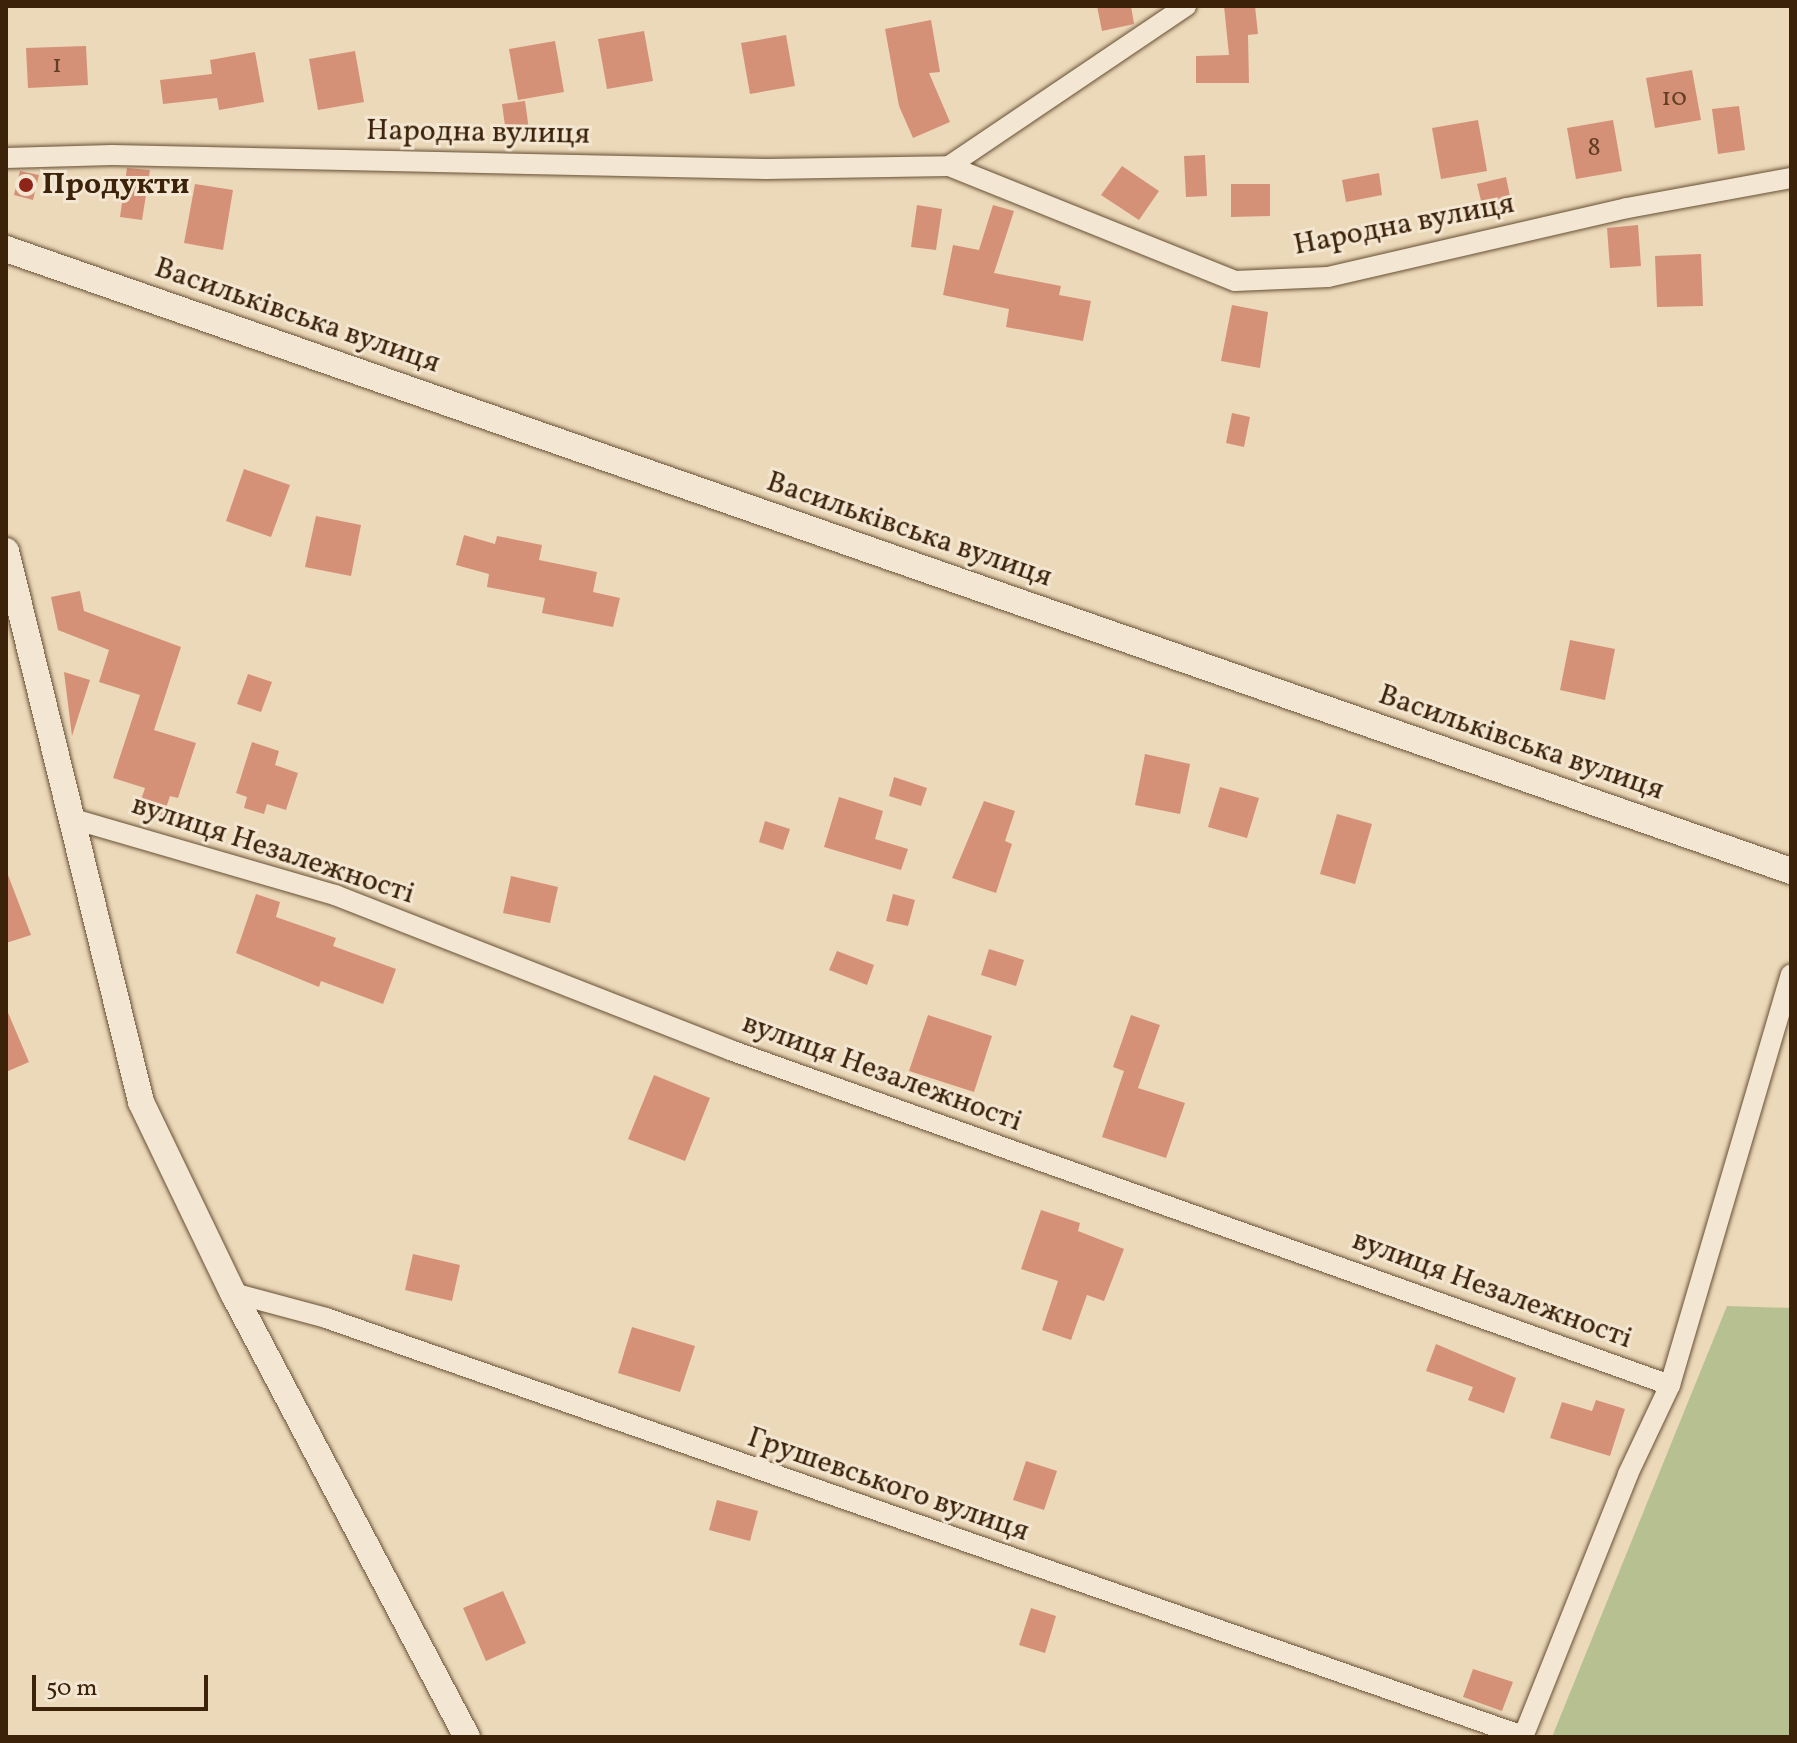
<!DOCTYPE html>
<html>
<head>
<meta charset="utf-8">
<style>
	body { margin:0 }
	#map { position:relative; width:1797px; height:1743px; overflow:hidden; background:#ecd9b9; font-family:Vollkorn,serif }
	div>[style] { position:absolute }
	.green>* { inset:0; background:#b6c091 }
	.building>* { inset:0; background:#d49177 }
	.roads { filter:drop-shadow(0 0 2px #675035) drop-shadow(0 0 2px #675035) }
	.minor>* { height:20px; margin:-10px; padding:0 10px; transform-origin:10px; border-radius:10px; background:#f3e6d2 }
	.tertiary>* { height:26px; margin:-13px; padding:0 13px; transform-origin:13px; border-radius:13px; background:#f3e6d2 }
	.dots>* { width:22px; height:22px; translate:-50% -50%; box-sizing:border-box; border:4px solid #f3e6d2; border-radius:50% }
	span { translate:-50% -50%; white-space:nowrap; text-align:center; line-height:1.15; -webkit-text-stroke:6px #f3e6d2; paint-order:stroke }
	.number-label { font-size:26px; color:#613e24 }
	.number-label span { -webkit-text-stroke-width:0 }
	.street-label { font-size:30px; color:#3b2209 }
	.poi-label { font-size:30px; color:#3b2209; font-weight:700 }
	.left { translate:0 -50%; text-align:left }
	.frame { position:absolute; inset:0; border:8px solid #3b2209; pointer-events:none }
	.scale { position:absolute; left:32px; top:1675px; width:176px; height:36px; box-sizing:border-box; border:4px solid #3b2209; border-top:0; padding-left:10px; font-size:24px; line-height:28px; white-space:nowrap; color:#3b2209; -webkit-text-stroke:6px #f3e6d2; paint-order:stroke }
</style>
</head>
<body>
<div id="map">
	<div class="green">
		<div style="clip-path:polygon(1727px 1306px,1791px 1308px,1791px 1737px,1552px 1737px)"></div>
	</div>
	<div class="building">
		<div style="clip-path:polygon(1097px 6px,1131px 6px,1134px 24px,1102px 31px)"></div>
		<div style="clip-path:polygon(1224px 6px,1255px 6px,1258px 34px,1248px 35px,1249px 83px,1196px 83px,1196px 56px,1229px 55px)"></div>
		<div style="clip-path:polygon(931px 20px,940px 72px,929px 73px,950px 122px,913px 138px,899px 106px,885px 29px)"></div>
		<div style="clip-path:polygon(644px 31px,653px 81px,607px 89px,598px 39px)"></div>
		<div style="clip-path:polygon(786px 35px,795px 86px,750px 94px,741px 43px)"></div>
		<div style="clip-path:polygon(555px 41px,564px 92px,518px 100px,509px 49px)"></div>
		<div style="clip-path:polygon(86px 46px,88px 85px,28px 88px,26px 48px)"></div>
		<div style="clip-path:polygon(355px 51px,364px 102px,318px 110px,309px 59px)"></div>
		<div style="clip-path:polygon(255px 52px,264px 102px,219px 110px,217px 98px,163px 104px,160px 80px,212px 74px,210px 60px)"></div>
		<div style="clip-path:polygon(1692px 70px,1701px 120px,1655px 128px,1646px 78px)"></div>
		<div style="clip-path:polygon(525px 101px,529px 130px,506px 133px,502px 104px)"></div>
		<div style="clip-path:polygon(1739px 106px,1745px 150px,1718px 154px,1712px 109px)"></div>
		<div style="clip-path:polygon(1478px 120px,1487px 171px,1441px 179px,1432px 128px)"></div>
		<div style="clip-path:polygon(1613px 120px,1622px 171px,1576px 179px,1567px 128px)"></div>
		<div style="clip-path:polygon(1205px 155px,1207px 196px,1186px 197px,1184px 156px)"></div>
		<div style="clip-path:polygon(1122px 166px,1159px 191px,1139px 220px,1101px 195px)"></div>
		<div style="clip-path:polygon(127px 168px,150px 170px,142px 220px,120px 217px)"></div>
		<div style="clip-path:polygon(20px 171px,39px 175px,33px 200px,14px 195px)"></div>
		<div style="clip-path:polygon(1379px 173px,1382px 195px,1346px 202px,1342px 180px)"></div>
		<div style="clip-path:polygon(1506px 177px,1512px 206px,1484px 213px,1477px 184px)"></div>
		<div style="clip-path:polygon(195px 184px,233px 190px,223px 250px,184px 243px)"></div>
		<div style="clip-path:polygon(1231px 184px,1270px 184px,1270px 216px,1231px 217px)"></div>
		<div style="clip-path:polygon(917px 205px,942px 209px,936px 250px,911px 247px)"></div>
		<div style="clip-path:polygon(993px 205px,1014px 211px,994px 273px,1061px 286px,1059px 295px,1091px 301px,1083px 341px,1006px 327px,1009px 309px,943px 295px,953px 245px,979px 250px)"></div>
		<div style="clip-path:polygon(1638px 225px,1641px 266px,1610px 268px,1607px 228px)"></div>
		<div style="clip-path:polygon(1701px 254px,1703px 306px,1657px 307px,1655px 256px)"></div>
		<div style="clip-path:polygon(1232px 305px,1268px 312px,1260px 368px,1221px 361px)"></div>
		<div style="clip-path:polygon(1232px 413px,1250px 417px,1244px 447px,1226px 443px)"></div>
		<div style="clip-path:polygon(244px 469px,290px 485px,271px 537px,226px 521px)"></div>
		<div style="clip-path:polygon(316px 516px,361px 525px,351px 576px,305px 567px)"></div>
		<div style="clip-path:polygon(464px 535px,495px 544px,497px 536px,542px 545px,539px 560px,597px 572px,593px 592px,620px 598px,613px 627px,542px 613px,545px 598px,487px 587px,489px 574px,456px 565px)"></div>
		<div style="clip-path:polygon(80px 591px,84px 611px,181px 647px,154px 730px,196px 743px,178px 798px,170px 796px,162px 820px,137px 812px,145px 788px,113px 778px,140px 695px,99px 682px,109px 650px,58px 630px,51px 597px)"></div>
		<div style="clip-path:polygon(1570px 640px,1615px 649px,1605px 700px,1560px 690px)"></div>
		<div style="clip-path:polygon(64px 672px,90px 680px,72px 736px)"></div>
		<div style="clip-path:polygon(248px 674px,272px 682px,261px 712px,237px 704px)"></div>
		<div style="clip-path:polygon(252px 742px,279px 751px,275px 765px,298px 773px,286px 810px,267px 804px,264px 814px,244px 808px,247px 797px,236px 793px)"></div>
		<div style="clip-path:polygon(1145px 754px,1190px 764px,1180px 814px,1135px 805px)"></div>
		<div style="clip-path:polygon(894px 777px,927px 788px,921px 806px,889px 796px)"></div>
		<div style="clip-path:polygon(1220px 787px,1259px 798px,1247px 838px,1208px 827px)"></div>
		<div style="clip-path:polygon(839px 797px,883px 811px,875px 839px,908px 849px,901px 870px,824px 847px)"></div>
		<div style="clip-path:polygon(984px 801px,1015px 811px,1005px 841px,1012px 844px,996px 893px,952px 878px)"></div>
		<div style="clip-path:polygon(1337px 814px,1372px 824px,1355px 884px,1320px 874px)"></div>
		<div style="clip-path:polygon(765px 821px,790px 829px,783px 850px,759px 842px)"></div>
		<div style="clip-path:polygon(6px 870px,31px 935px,6px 943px)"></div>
		<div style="clip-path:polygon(511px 876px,558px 887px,550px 923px,503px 913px)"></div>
		<div style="clip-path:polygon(256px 894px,280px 902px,276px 917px,336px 938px,333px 946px,396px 969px,383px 1004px,321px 981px,319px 987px,236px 953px)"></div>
		<div style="clip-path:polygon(893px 894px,915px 900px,908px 926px,886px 921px)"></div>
		<div style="clip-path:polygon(989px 949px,1024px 960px,1016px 986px,981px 975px)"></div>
		<div style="clip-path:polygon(837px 951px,874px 965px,867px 985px,829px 970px)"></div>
		<div style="clip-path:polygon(6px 1008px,29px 1062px,6px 1072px)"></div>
		<div style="clip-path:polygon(928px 1015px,992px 1036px,974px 1092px,909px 1071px)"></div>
		<div style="clip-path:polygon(1131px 1015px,1160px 1025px,1138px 1088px,1185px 1103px,1166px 1158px,1102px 1137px,1124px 1071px,1113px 1067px)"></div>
		<div style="clip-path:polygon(654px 1075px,710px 1098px,685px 1161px,628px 1139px)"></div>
		<div style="clip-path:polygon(1041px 1210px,1080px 1223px,1078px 1231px,1124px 1249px,1104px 1301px,1087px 1295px,1071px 1340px,1042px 1330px,1058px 1281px,1021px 1269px)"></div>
		<div style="clip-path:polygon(413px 1254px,460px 1265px,452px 1301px,405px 1290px)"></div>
		<div style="clip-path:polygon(632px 1327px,695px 1346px,680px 1392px,618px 1373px)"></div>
		<div style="clip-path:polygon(1436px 1344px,1516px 1378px,1504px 1413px,1468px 1400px,1473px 1387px,1426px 1371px)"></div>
		<div style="clip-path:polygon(1596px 1400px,1625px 1409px,1610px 1456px,1550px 1438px,1562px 1402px,1592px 1411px)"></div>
		<div style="clip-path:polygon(1026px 1461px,1057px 1471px,1044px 1510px,1013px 1500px)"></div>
		<div style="clip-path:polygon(717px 1500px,758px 1511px,750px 1541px,709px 1530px)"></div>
		<div style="clip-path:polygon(503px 1591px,526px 1643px,486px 1661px,463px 1608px)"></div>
		<div style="clip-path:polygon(1031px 1608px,1056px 1616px,1045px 1653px,1019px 1645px)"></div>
		<div style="clip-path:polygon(1473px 1669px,1513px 1682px,1502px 1711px,1463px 1697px)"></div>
	</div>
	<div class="roads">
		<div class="minor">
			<div style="left:6px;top:158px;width:106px;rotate:-1.6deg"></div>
			<div style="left:112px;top:155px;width:654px;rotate:1.23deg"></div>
			<div style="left:766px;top:169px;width:183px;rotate:-0.9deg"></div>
			<div style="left:949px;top:166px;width:286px;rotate:-34deg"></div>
			<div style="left:949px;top:166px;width:308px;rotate:21.9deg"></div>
			<div style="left:1235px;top:281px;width:93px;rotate:-2.5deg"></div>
			<div style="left:1328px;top:277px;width:307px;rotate:-13deg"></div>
			<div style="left:1627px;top:208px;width:167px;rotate:-10.4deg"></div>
			<div style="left:73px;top:819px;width:273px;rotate:16.2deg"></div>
			<div style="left:335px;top:895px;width:424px;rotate:21.4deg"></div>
			<div style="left:730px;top:1050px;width:998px;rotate:19.62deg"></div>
			<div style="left:233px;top:1293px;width:96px;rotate:15deg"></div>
			<div style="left:326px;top:1318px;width:1268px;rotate:19.25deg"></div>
			<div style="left:1523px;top:1737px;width:283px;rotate:-68.2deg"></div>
			<div style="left:1628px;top:1474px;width:98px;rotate:-64.7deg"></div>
			<div style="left:1670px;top:1385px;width:428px;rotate:-73.6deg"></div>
		</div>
		<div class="tertiary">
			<div style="left:6px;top:249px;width:1890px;rotate:19.21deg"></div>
			<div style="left:6px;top:551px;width:567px;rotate:76.23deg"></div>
			<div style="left:141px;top:1102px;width:212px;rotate:64.3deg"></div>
			<div style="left:233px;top:1293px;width:502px;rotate:62.21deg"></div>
		</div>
	</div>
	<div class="dots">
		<div style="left:26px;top:185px;background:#8f2418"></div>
	</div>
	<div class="number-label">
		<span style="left:57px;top:66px">1</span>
		<span style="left:1674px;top:99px">10</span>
		<span style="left:1594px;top:149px">8</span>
	</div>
	<div class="street-label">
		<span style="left:478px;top:133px;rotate:1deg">Народна вулиця</span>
		<span style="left:1404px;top:225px;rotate:-11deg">Народна вулиця</span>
		<span style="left:297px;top:316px;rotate:19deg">Васильківська вулиця</span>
		<span style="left:909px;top:530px;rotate:19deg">Васильківська вулиця</span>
		<span style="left:1521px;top:743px;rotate:19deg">Васильківська вулиця</span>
		<span style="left:273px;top:850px;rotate:18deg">вулиця Незалежності</span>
		<span style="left:882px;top:1073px;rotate:20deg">вулиця Незалежності</span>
		<span style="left:1492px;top:1290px;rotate:20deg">вулиця Незалежності</span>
		<span style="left:888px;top:1485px;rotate:19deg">Грушевського вулиця</span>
	</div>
	<div class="poi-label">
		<span class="left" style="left:42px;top:185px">Продукти</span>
	</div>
	<div class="frame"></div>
	<div class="scale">50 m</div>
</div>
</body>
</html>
